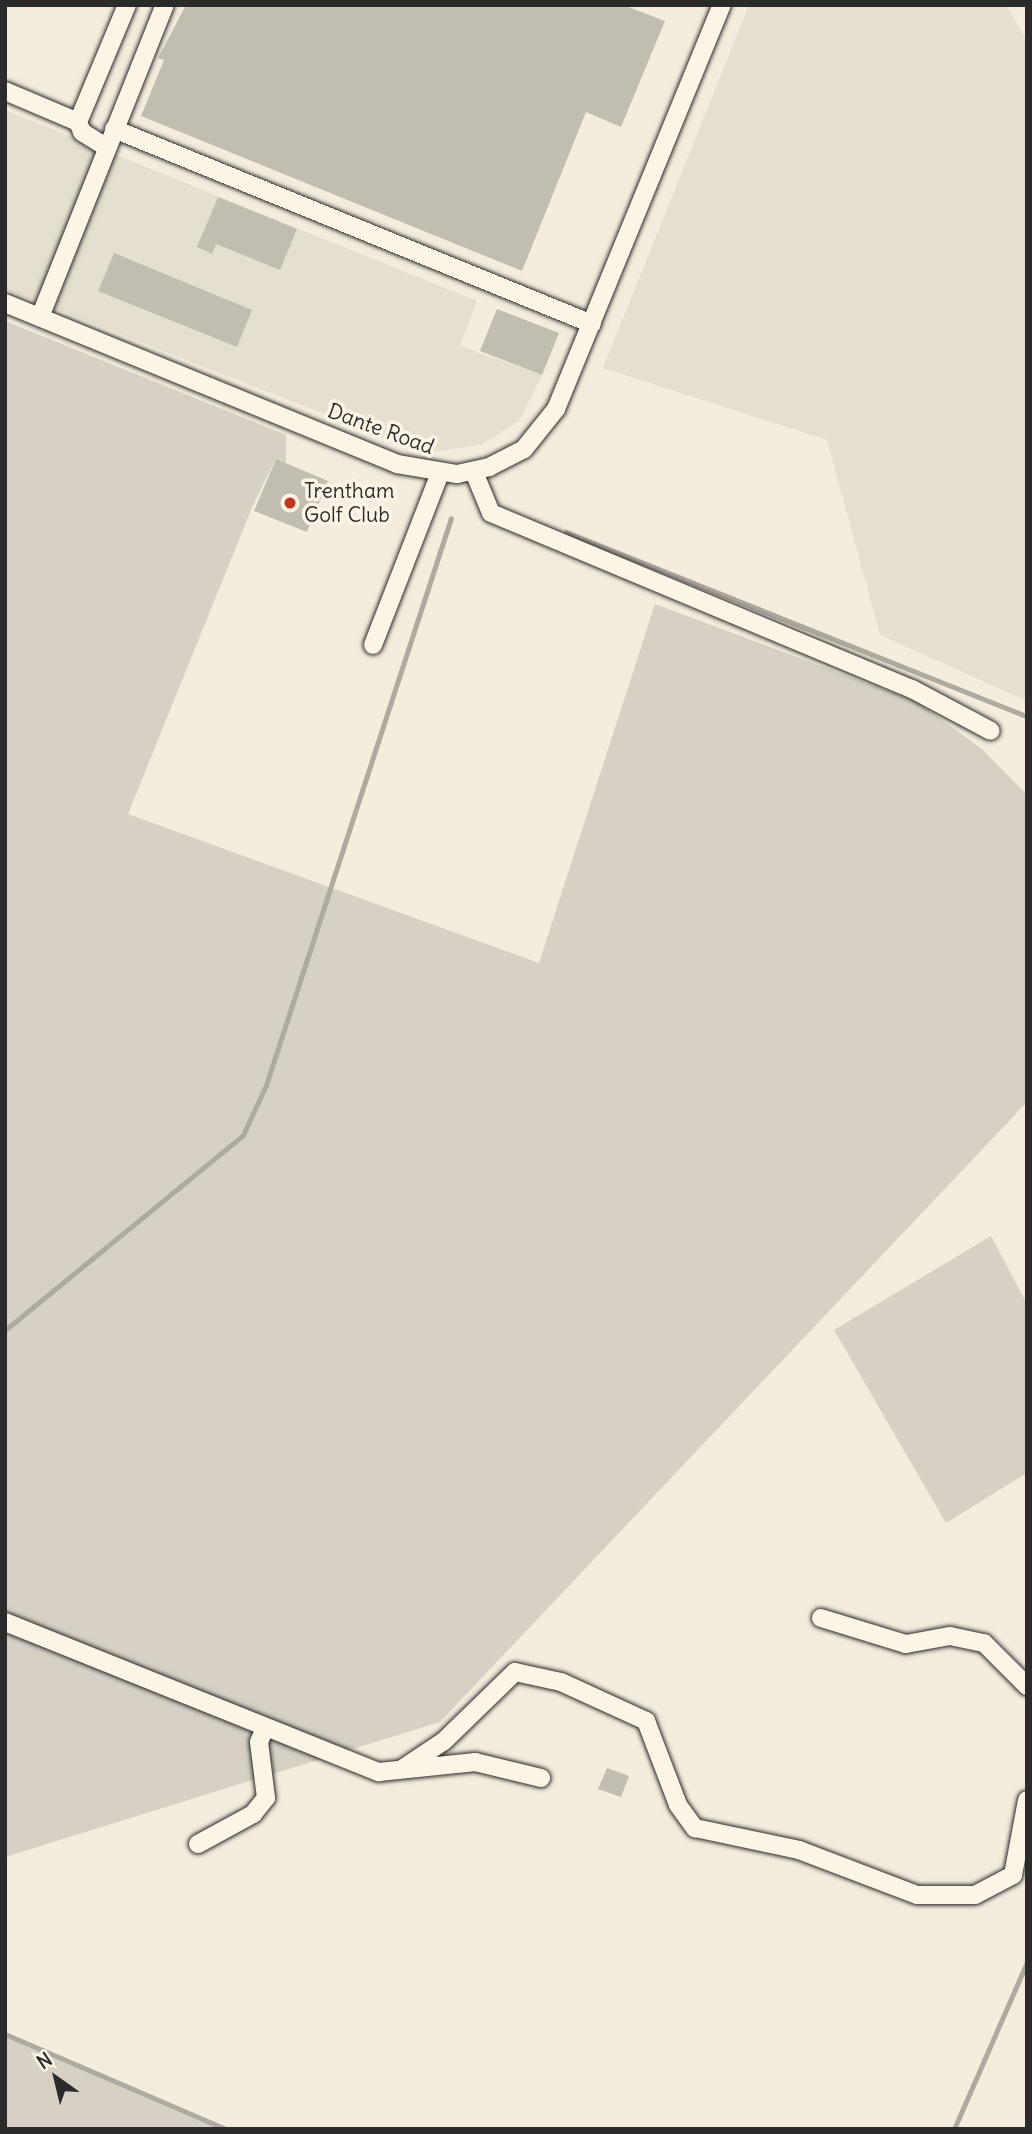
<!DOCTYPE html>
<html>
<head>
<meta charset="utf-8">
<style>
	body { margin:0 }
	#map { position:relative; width:1032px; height:2134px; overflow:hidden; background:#f4edde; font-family:Delius,sans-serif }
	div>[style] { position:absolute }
	.built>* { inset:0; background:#e5dfd0 }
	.green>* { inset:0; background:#d6d1c4 }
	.stream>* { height:5px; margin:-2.5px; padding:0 2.5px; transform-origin:2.5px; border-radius:2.5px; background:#afaaa0 }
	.building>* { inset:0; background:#c2bdb1 }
	.roads { filter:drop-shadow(0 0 2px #2b2b2b) drop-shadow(0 0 2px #2b2b2b) }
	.minor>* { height:18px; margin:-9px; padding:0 9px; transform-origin:9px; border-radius:9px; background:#fcf5e5 }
	.dots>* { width:19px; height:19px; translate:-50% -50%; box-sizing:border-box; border:4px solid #fcf5e5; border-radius:50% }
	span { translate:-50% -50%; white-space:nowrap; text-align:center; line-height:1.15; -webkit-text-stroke:7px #fcf5e5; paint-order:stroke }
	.street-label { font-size:21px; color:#2b2b2b }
	.poi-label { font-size:21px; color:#2b2b2b }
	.left { translate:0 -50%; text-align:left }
	.frame { position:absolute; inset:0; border:7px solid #2b2b2b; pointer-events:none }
	.north { position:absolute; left:21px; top:2043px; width:70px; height:70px; -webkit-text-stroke:5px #fcf5e5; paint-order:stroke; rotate:326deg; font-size:19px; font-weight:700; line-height:28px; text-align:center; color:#2b2b2b }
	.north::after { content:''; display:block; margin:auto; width:24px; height:32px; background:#2b2b2b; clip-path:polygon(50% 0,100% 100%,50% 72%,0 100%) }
</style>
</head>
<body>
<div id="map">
	<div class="built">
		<div style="clip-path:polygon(749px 5px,1006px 5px,1027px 41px,1027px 701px,880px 635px,827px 440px,603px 368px)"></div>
		<div style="clip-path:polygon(5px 110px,477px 301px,460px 346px,542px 375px,519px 421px,481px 445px,424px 453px,5px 289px)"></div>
	</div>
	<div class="green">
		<div style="clip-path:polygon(5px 321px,286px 435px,286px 463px,275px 460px,251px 510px,128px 814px,539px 963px,655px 604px,917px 702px,982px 749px,1027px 795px,1027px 1102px,440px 1722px,5px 1857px)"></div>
		<div style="clip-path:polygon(991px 1236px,1027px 1304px,1027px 1473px,946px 1523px,834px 1330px)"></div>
		<div style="clip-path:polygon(5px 2035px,231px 2129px,5px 2129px)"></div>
	</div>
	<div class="stream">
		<div style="left:566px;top:532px;width:496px;rotate:21.8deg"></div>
		<div style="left:5px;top:1330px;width:308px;rotate:-39.3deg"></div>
		<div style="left:243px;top:1135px;width:55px;rotate:-65.3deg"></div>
		<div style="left:266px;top:1085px;width:596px;rotate:-71.93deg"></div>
		<div style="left:5px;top:2034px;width:241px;rotate:23.3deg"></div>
		<div style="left:954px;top:2129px;width:182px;rotate:-66.4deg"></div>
	</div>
	<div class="building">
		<div style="clip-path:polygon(186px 5px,623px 5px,665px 21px,621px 127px,586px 112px,522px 271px,141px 116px,164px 60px,158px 58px)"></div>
		<div style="clip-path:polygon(218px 197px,297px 229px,280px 270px,216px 244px,212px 254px,197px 247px)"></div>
		<div style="clip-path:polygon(114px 253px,252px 310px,237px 347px,98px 291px)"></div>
		<div style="clip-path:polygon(497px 309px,559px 333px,542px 375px,480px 351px)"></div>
		<div style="clip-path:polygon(276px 459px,328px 481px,307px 532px,254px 511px)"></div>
		<div style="clip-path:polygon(607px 1768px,629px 1776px,621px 1797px,598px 1789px)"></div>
	</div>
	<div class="roads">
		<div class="minor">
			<div style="left:5px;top:91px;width:79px;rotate:23deg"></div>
			<div style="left:78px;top:122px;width:127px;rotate:-67.3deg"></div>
			<div style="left:78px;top:122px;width:11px;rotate:68deg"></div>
			<div style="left:82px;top:132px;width:28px;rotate:32deg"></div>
			<div style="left:114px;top:129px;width:516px;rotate:22.19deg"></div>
			<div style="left:5px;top:303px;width:424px;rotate:22.3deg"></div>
			<div style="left:397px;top:464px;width:61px;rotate:9.5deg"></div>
			<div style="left:457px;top:474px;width:33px;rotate:-12deg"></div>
			<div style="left:489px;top:467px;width:39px;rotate:-27deg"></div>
			<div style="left:524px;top:449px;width:51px;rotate:-51.3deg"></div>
			<div style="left:556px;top:409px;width:437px;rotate:-67.7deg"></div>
			<div style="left:40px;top:317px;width:336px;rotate:-68.2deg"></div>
			<div style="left:474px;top:472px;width:44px;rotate:67.5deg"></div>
			<div style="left:491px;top:513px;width:456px;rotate:22.7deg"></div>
			<div style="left:912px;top:689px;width:89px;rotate:28deg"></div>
			<div style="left:373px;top:645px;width:185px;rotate:-68.7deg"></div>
			<div style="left:821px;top:1618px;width:89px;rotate:17deg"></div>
			<div style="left:906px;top:1644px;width:45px;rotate:-10.3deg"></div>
			<div style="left:950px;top:1636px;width:35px;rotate:12deg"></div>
			<div style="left:984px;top:1643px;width:61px;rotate:45deg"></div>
			<div style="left:5px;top:1622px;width:403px;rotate:21.9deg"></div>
			<div style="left:379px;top:1772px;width:97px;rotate:-5.9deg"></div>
			<div style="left:475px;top:1762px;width:68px;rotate:13.6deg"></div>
			<div style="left:402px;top:1769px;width:50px;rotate:-33.7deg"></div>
			<div style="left:444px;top:1741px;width:99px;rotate:-44.2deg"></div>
			<div style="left:515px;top:1672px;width:47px;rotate:12.3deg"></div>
			<div style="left:561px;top:1682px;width:94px;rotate:24.6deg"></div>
			<div style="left:646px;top:1721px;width:90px;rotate:69.1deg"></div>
			<div style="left:678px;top:1805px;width:29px;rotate:54deg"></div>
			<div style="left:695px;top:1828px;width:106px;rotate:11.9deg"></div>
			<div style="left:799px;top:1850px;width:126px;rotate:20.9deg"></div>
			<div style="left:917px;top:1895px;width:58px"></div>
			<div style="left:975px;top:1895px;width:43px;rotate:-27.8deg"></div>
			<div style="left:1013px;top:1875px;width:76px;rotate:-79.4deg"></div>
			<div style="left:198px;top:1844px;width:63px;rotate:-28.6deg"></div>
			<div style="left:253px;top:1814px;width:21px;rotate:-51deg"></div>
			<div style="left:266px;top:1798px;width:56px;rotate:-97.1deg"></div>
			<div style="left:259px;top:1742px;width:13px;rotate:-67deg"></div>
		</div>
	</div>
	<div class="dots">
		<div style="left:290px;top:503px;background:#c8321e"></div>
	</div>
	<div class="street-label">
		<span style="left:381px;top:429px;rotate:20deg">Dante Road</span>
	</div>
	<div class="poi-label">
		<span class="left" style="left:304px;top:503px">Trentham<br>Golf Club</span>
	</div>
	<div class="frame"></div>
	<div class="north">N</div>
</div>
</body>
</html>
